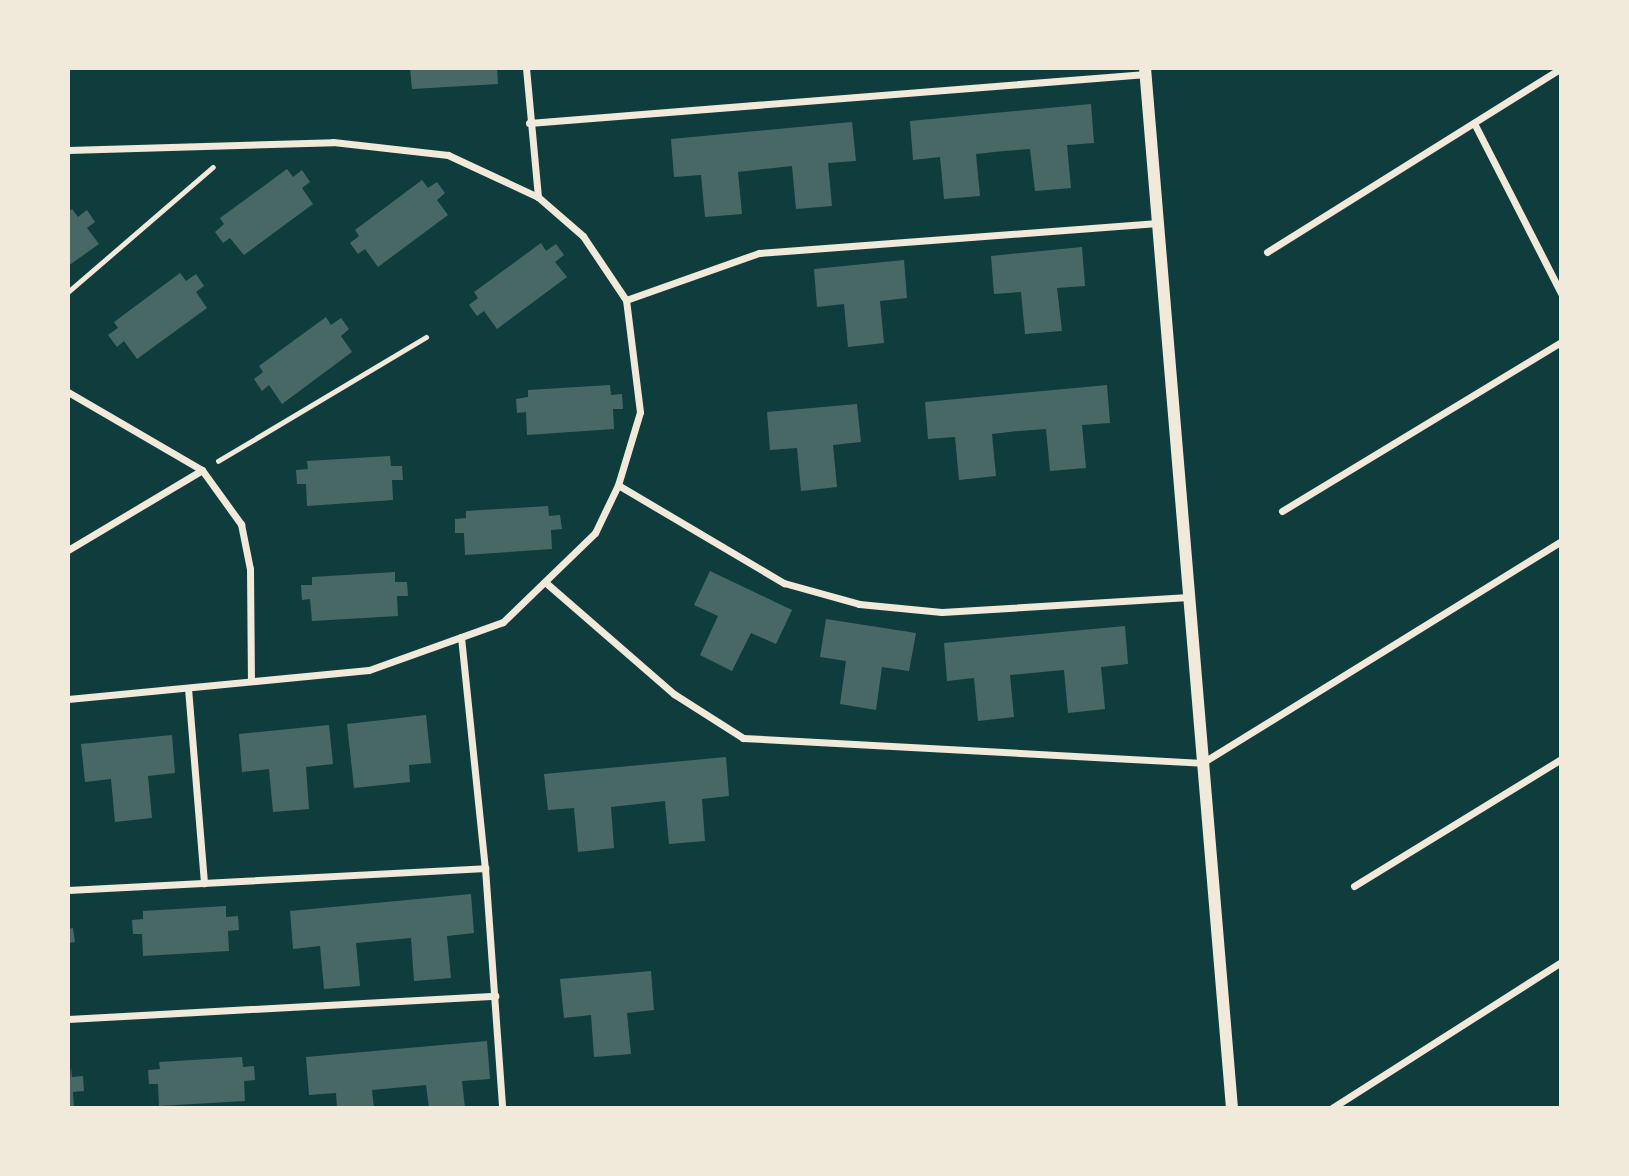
<!DOCTYPE html>
<html>
<head>
<meta charset="utf-8">
<style>
	body { margin:0 }
	#map { position:relative; width:1629px; height:1176px; overflow:hidden; background:#0f3d3e; font-family:"Alegreya Sans",sans-serif }
	div>[style] { position:absolute }
	.building>* { inset:0; background:#486865 }
	.path>* { height:4.5px; margin:-2.25px; padding:0 2.25px; transform-origin:2.25px; border-radius:2.25px; background:#f1e9da }
	.minor>* { height:7px; margin:-3.5px; padding:0 3.5px; transform-origin:3.5px; border-radius:3.5px; background:#f1e9da }
	.tertiary>* { height:12px; margin:-6px; padding:0 6px; transform-origin:6px; border-radius:6px; background:#f1e9da }
	span { translate:-50% -50%; white-space:nowrap; text-align:center; line-height:1.15; -webkit-text-stroke:6px #f1e9da; paint-order:stroke }
	.frame { position:absolute; inset:0; border:70px solid #f1e9da; pointer-events:none }
</style>
</head>
<body>
<div id="map">
	<div class="building">
		<div style="clip-path:polygon(410px 68px,497px 68px,498px 84px,412px 89px)"></div>
		<div style="clip-path:polygon(1091px 104px,1094px 143px,1067px 145px,1071px 188px,1035px 191px,1030px 149px,1004px 151px,976px 154px,980px 196px,944px 199px,940px 157px,913px 160px,910px 121px)"></div>
		<div style="clip-path:polygon(852px 122px,856px 161px,828px 163px,832px 206px,796px 209px,792px 166px,738px 172px,742px 214px,705px 217px,701px 175px,674px 177px,671px 139px)"></div>
		<div style="clip-path:polygon(287px 169px,293px 177px,302px 170px,310px 182px,302px 188px,313px 204px,244px 255px,230px 238px,223px 243px,215px 232px,224px 224px,220px 218px)"></div>
		<div style="clip-path:polygon(422px 180px,428px 188px,437px 182px,445px 193px,437px 200px,448px 215px,378px 267px,365px 249px,358px 254px,350px 243px,359px 236px,355px 230px)"></div>
		<div style="clip-path:polygon(72px 209px,78px 217px,87px 210px,95px 222px,87px 228px,99px 244px,68px 266px,68px 212px)"></div>
		<div style="clip-path:polygon(541px 243px,546px 251px,556px 244px,564px 255px,555px 262px,567px 277px,497px 329px,484px 311px,477px 316px,469px 305px,478px 298px,474px 292px)"></div>
		<div style="clip-path:polygon(1082px 247px,1085px 286px,1057px 288px,1062px 331px,1025px 334px,1021px 292px,994px 294px,991px 256px)"></div>
		<div style="clip-path:polygon(904px 260px,907px 298px,880px 301px,884px 343px,848px 347px,844px 304px,817px 307px,814px 269px)"></div>
		<div style="clip-path:polygon(180px 273px,186px 281px,196px 274px,204px 286px,196px 292px,207px 308px,137px 359px,124px 341px,117px 347px,108px 335px,118px 328px,114px 322px)"></div>
		<div style="clip-path:polygon(326px 317px,331px 325px,341px 318px,349px 329px,341px 336px,352px 352px,282px 404px,269px 385px,262px 391px,254px 379px,263px 372px,259px 366px)"></div>
		<div style="clip-path:polygon(610px 385px,611px 395px,622px 394px,623px 409px,613px 409px,614px 429px,527px 435px,526px 412px,517px 413px,516px 399px,528px 397px,528px 390px)"></div>
		<div style="clip-path:polygon(1107px 385px,1110px 423px,1082px 425px,1086px 468px,1050px 471px,1046px 429px,1019px 431px,992px 434px,996px 476px,959px 480px,955px 437px,928px 439px,925px 402px)"></div>
		<div style="clip-path:polygon(857px 404px,861px 442px,833px 445px,837px 487px,801px 491px,797px 448px,770px 450px,767px 412px)"></div>
		<div style="clip-path:polygon(390px 456px,391px 466px,402px 466px,403px 480px,392px 480px,393px 500px,307px 506px,306px 484px,297px 484px,296px 470px,308px 469px,307px 461px)"></div>
		<div style="clip-path:polygon(548px 506px,549px 516px,560px 515px,562px 529px,551px 530px,552px 549px,465px 555px,464px 533px,455px 533px,455px 519px,466px 518px,466px 511px)"></div>
		<div style="clip-path:polygon(710px 571px,792px 610px,776px 644px,751px 633px,732px 671px,700px 655px,718px 616px,694px 605px)"></div>
		<div style="clip-path:polygon(395px 572px,395px 582px,407px 582px,408px 596px,397px 596px,398px 616px,312px 621px,310px 599px,302px 600px,301px 585px,312px 585px,312px 577px)"></div>
		<div style="clip-path:polygon(826px 619px,916px 633px,909px 671px,882px 667px,876px 710px,840px 704px,846px 661px,820px 657px)"></div>
		<div style="clip-path:polygon(1125px 626px,1128px 664px,1101px 667px,1105px 709px,1068px 713px,1064px 670px,1010px 675px,1014px 717px,978px 721px,974px 678px,947px 681px,944px 643px)"></div>
		<div style="clip-path:polygon(426px 715px,431px 763px,409px 765px,410px 782px,354px 788px,347px 724px)"></div>
		<div style="clip-path:polygon(329px 725px,333px 764px,306px 767px,309px 809px,273px 812px,269px 769px,242px 772px,239px 734px)"></div>
		<div style="clip-path:polygon(172px 735px,175px 773px,148px 776px,152px 818px,115px 822px,111px 779px,85px 782px,81px 744px)"></div>
		<div style="clip-path:polygon(726px 757px,729px 796px,702px 799px,705px 841px,669px 844px,665px 801px,611px 807px,614px 848px,578px 852px,574px 808px,548px 810px,544px 774px)"></div>
		<div style="clip-path:polygon(471px 894px,474px 933px,447px 936px,451px 978px,414px 981px,411px 938px,356px 943px,360px 986px,324px 989px,320px 946px,293px 949px,290px 911px)"></div>
		<div style="clip-path:polygon(226px 906px,226px 917px,238px 916px,239px 930px,228px 931px,229px 951px,143px 956px,142px 934px,133px 934px,132px 920px,143px 919px,143px 911px)"></div>
		<div style="clip-path:polygon(73px 928px,75px 942px,68px 943px,68px 929px)"></div>
		<div style="clip-path:polygon(651px 971px,654px 1010px,627px 1013px,631px 1054px,594px 1057px,591px 1015px,564px 1018px,560px 979px)"></div>
		<div style="clip-path:polygon(487px 1041px,490px 1079px,462px 1081px,465px 1108px,429px 1108px,426px 1085px,372px 1090px,374px 1108px,337px 1108px,336px 1093px,309px 1095px,306px 1057px)"></div>
		<div style="clip-path:polygon(242px 1057px,243px 1067px,254px 1066px,255px 1080px,244px 1081px,245px 1101px,159px 1106px,158px 1084px,149px 1084px,148px 1070px,160px 1069px,159px 1062px)"></div>
		<div style="clip-path:polygon(71px 1067px,72px 1077px,83px 1076px,84px 1091px,73px 1092px,74px 1108px,68px 1108px)"></div>
	</div>
	<div class="path">
		<div style="left:68px;top:292px;width:191px;rotate:-40.8deg"></div>
		<div style="left:218px;top:461px;width:242px;rotate:-30.8deg"></div>
	</div>
	<div class="minor">
		<div style="left:529px;top:123px;width:619px;rotate:-4.54deg"></div>
		<div style="left:1474px;top:123px;width:191px;rotate:62.9deg"></div>
		<div style="left:68px;top:150px;width:265px;rotate:-1.7deg"></div>
		<div style="left:333px;top:142px;width:116px;rotate:6.4deg"></div>
		<div style="left:448px;top:155px;width:99px;rotate:25deg"></div>
		<div style="left:1267px;top:252px;width:347px;rotate:-32deg"></div>
		<div style="left:626px;top:300px;width:141px;rotate:-19.5deg"></div>
		<div style="left:759px;top:253px;width:400px;rotate:-4.3deg"></div>
		<div style="left:68px;top:392px;width:155px;rotate:30.2deg"></div>
		<div style="left:202px;top:470px;width:67px;rotate:54.2deg"></div>
		<div style="left:241px;top:524px;width:46px;rotate:78.7deg"></div>
		<div style="left:250px;top:569px;width:112px;rotate:89.5deg"></div>
		<div style="left:618px;top:485px;width:193px;rotate:30.6deg"></div>
		<div style="left:784px;top:583px;width:78px;rotate:15.6deg"></div>
		<div style="left:859px;top:604px;width:83px;rotate:5.5deg"></div>
		<div style="left:942px;top:612px;width:247px;rotate:-3.5deg"></div>
		<div style="left:1282px;top:511px;width:326px;rotate:-31.2deg"></div>
		<div style="left:68px;top:550px;width:156px;rotate:-30.8deg"></div>
		<div style="left:545px;top:582px;width:171px;rotate:41deg"></div>
		<div style="left:674px;top:694px;width:82px;rotate:32.5deg"></div>
		<div style="left:743px;top:738px;width:460px;rotate:3.1deg"></div>
		<div style="left:1202px;top:763px;width:422px;rotate:-31.7deg"></div>
		<div style="left:461px;top:637px;width:232px;rotate:84.1deg"></div>
		<div style="left:485px;top:868px;width:241px;rotate:85.9deg"></div>
		<div style="left:188px;top:688px;width:196px;rotate:85.3deg"></div>
		<div style="left:68px;top:699px;width:302px;rotate:-5.5deg"></div>
		<div style="left:369px;top:670px;width:142px;rotate:-19.7deg"></div>
		<div style="left:503px;top:622px;width:128px;rotate:-44.1deg"></div>
		<div style="left:595px;top:533px;width:53px;rotate:-64.4deg"></div>
		<div style="left:618px;top:485px;width:76px;rotate:-73.2deg"></div>
		<div style="left:640px;top:412px;width:113px;rotate:-97.1deg"></div>
		<div style="left:626px;top:300px;width:77px;rotate:-123.9deg"></div>
		<div style="left:583px;top:236px;width:60px;rotate:-139.1deg"></div>
		<div style="left:538px;top:197px;width:130px;rotate:-95.3deg"></div>
		<div style="left:1354px;top:886px;width:243px;rotate:-31.5deg"></div>
		<div style="left:68px;top:890px;width:418px;rotate:-3deg"></div>
		<div style="left:68px;top:1019px;width:428px;rotate:-3.1deg"></div>
		<div style="left:1332px;top:1108px;width:272px;rotate:-32.5deg"></div>
	</div>
	<div class="tertiary">
		<div style="left:1145px;top:68px;width:1044px;rotate:85.22deg"></div>
	</div>
	<div class="frame"></div>
</div>
</body>
</html>
